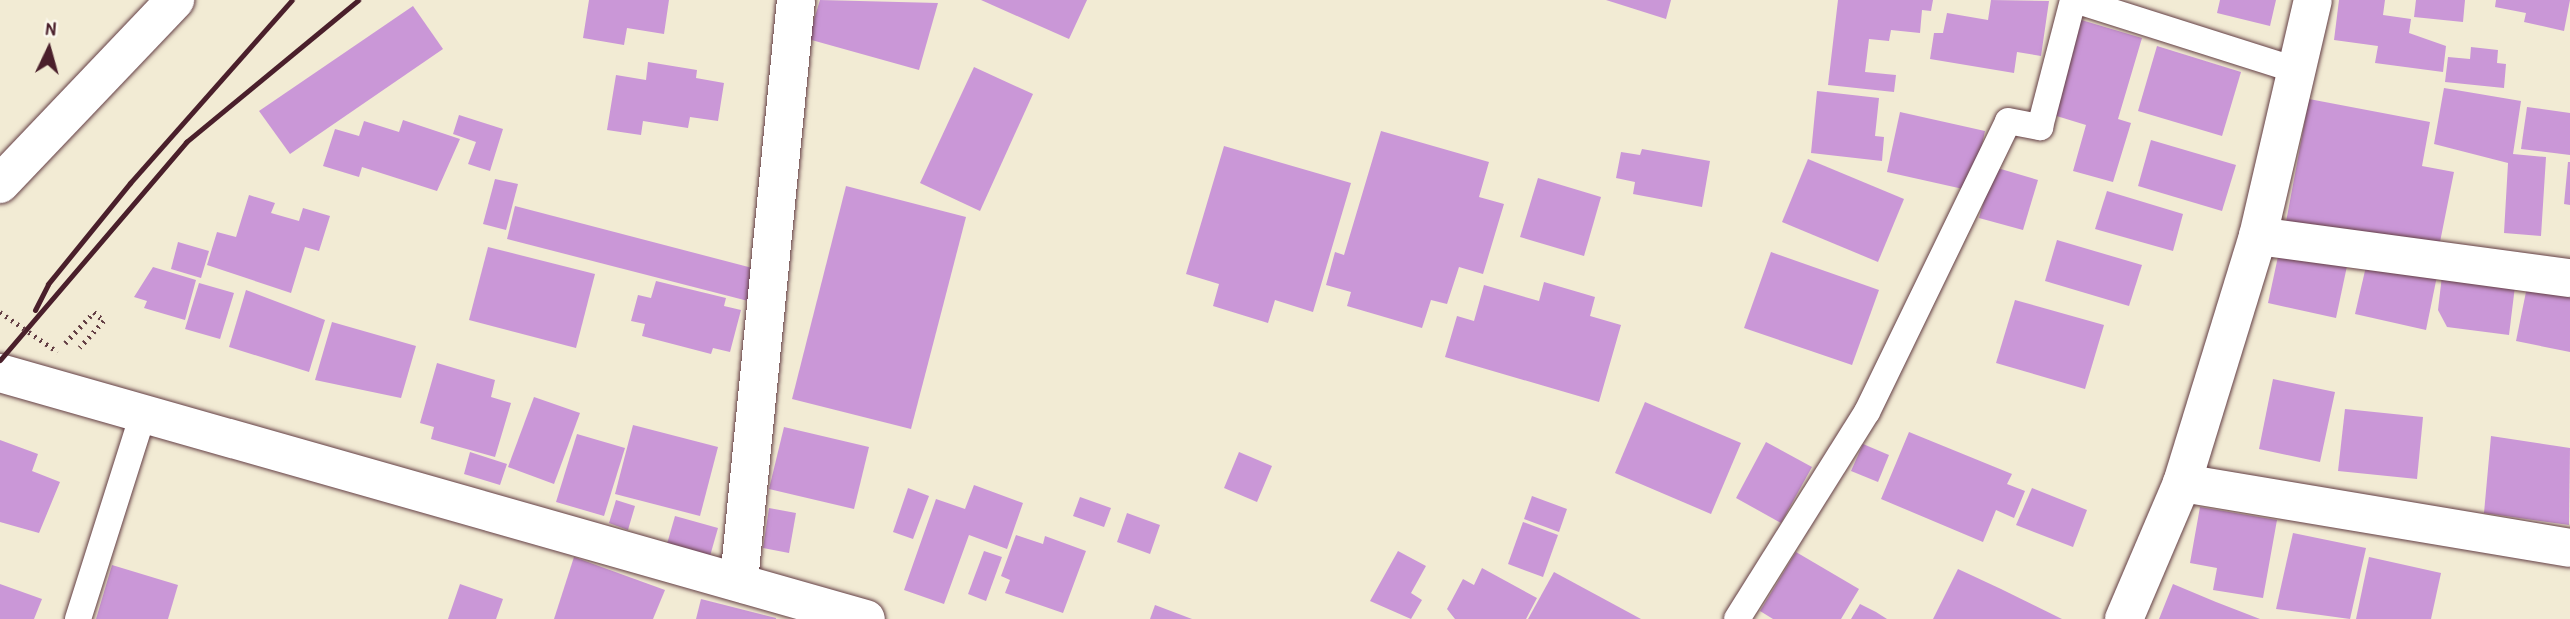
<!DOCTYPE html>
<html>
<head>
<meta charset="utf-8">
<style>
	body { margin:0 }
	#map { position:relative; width:2570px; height:619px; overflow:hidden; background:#f2ebd4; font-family:"Patrick Hand",sans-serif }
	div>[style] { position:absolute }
	.building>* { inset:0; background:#ca97d7 }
	.path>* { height:4.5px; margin-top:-2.25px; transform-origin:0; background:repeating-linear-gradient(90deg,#633e44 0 2px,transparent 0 7px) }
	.roads { filter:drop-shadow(0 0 2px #633e44) drop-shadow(0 0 2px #633e44) }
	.service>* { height:26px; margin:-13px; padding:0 13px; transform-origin:13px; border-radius:13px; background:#fff }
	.minor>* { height:38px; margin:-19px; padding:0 19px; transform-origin:19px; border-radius:19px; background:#fff }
	.tertiary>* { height:38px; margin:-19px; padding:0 19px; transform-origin:19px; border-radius:19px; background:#fff }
	.rail>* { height:5px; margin:-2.5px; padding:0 2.5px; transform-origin:2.5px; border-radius:2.5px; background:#4a1f2b }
	.path-bridge>* { height:4.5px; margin-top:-2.25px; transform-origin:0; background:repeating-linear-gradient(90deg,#633e44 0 2px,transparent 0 7px) }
	span { translate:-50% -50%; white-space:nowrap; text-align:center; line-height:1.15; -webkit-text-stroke:5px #fbf7ec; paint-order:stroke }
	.north { position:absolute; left:14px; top:14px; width:70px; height:70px; -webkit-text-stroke:5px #fbf7ec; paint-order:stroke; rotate:5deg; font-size:19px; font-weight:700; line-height:28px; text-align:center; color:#4a1f2b }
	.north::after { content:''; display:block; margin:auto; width:24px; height:32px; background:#4a1f2b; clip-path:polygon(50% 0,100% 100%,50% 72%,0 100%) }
</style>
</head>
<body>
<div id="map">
	<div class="building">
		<div style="clip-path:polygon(589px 0,669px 0,664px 34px,627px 28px,624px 45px,583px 38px)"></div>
		<div style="clip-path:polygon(820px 0,938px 3px,919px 70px,808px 39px)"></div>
		<div style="clip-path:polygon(981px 0,1087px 0,1069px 39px)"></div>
		<div style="clip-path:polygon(1606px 0,1671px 0,1666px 19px)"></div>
		<div style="clip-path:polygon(1838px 0,1933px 0,1931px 11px,1922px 10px,1920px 33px,1891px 30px,1889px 41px,1869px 39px,1865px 72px,1896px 75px,1894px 92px,1828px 85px)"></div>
		<div style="clip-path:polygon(1991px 0,2049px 1px,2041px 56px,2017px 52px,2014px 73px,1930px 59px,1934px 33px,1943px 33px,1947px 13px,1988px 20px)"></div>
		<div style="clip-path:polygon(2220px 0,2276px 0,2270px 26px,2217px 13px)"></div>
		<div style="clip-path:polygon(2339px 0,2385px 0,2383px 15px,2411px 19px,2409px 33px,2446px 46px,2443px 72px,2375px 63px,2378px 46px,2334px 40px)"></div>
		<div style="clip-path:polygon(2416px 0,2465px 0,2463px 22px,2414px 17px)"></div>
		<div style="clip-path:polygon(2496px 0,2570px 0,2564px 31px,2524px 22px,2526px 13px,2495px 7px)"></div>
		<div style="clip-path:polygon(413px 6px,443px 49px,290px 154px,259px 111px)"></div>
		<div style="clip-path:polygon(2078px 19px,2142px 38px,2118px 119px,2131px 123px,2113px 182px,2073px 171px,2086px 125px,2050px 114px)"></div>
		<div style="clip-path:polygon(2157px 46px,2241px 72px,2222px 136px,2138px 111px)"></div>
		<div style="clip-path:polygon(2471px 47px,2498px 50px,2497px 63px,2506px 64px,2504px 88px,2445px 82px,2448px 57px,2470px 59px)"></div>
		<div style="clip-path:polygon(648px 62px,697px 70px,696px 78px,724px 83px,718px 121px,690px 117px,688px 128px,643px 121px,641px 135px,607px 130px,616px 75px,646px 80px)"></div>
		<div style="clip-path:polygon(974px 67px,1033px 94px,980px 211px,920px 183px)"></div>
		<div style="clip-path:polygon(2444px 88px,2521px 101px,2513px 154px,2546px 157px,2541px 236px,2504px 233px,2508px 163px,2434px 144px)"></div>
		<div style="clip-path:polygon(1817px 91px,1879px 98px,1875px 136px,1884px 137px,1882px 161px,1811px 153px)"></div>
		<div style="clip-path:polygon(2309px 99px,2430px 122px,2422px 166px,2454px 172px,2438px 252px,2286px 222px)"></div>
		<div style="clip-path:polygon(2527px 107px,2570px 113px,2570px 155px,2521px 149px)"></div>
		<div style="clip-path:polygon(1900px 112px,1985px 131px,1972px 191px,1887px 172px)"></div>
		<div style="clip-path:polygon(459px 115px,503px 129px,490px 171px,468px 164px,476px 142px,453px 134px)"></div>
		<div style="clip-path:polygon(403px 120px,460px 139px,437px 191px,362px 167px,359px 177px,323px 166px,335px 129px,359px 136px,364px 121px,399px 132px)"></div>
		<div style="clip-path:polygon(1381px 131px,1489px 162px,1479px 197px,1504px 204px,1483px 274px,1459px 267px,1447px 304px,1431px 300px,1422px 328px,1347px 306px,1351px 292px,1326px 285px,1335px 252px,1344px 255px)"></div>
		<div style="clip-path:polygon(2151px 140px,2236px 165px,2222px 211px,2138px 186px)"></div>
		<div style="clip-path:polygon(1224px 146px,1351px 183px,1313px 312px,1275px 300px,1268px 323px,1213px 306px,1219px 284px,1186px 274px)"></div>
		<div style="clip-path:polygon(1642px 149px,1710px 161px,1702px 207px,1633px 194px,1635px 182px,1616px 178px,1621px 152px,1640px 155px)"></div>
		<div style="clip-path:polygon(1808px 159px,1904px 199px,1878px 262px,1782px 222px)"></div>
		<div style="clip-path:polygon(2568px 162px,2570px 162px,2570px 205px,2564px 204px)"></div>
		<div style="clip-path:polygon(1994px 167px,2038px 180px,2023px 230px,1979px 218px)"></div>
		<div style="clip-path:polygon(1538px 178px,1601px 197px,1584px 256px,1520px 237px)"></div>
		<div style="clip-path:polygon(495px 179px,518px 184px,506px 230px,483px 224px)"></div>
		<div style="clip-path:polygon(846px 186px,966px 217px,911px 429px,792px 399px)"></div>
		<div style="clip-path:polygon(2107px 191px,2183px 214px,2173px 251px,2095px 229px)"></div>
		<div style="clip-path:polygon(249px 195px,275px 203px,271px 213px,299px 221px,303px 208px,330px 216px,319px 251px,305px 247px,291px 293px,207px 265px,217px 232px,236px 237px)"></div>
		<div style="clip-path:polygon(515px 206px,760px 270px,752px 302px,507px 239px)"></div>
		<div style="clip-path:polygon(2057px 240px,2142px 265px,2129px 306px,2045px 281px)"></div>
		<div style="clip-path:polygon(178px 242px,209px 251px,201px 278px,171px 269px)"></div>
		<div style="clip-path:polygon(488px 247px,595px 274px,576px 348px,469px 320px)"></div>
		<div style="clip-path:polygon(1771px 252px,1879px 290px,1852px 365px,1744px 328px)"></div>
		<div style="clip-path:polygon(2279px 252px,2347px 266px,2336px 318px,2268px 303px)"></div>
		<div style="clip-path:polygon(2367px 262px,2437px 276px,2426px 330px,2355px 314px)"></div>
		<div style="clip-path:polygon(153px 267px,196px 280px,185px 320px,144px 308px,147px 301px,134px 297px)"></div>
		<div style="clip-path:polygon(2443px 267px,2516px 278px,2509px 335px,2447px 327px,2438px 310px)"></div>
		<div style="clip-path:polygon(656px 281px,726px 298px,724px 306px,741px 310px,730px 352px,713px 348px,711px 354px,642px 336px,645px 324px,631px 321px,638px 295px,651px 298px)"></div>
		<div style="clip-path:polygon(1544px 282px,1595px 297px,1590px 316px,1621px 325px,1599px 402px,1445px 357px,1457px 316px,1474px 321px,1484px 285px,1539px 301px)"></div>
		<div style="clip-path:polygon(2528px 282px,2570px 290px,2570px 352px,2516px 341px)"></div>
		<div style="clip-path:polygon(199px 283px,234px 293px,220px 339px,185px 329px)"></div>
		<div style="clip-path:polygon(246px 290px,325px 320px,309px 372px,229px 347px)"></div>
		<div style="clip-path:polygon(2015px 300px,2104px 325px,2085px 389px,1996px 363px)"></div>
		<div style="clip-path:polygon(332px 322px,416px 346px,401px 398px,315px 380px)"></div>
		<div style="clip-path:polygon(437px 363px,495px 380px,491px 397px,511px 403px,495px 457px,431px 439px,434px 427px,420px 423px)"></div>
		<div style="clip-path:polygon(2273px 379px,2335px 392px,2320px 462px,2259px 449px)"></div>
		<div style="clip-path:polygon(534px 397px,580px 413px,554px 484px,508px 467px)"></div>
		<div style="clip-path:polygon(1645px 402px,1741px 443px,1711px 514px,1615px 473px)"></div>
		<div style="clip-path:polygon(2345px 409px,2423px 417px,2417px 479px,2338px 471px)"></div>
		<div style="clip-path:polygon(633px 425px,718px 447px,700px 516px,615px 494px)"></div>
		<div style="clip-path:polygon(784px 427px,869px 447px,854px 509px,769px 489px)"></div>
		<div style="clip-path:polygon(1909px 432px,2012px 474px,2007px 484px,2025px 491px,2014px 518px,1996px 510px,1983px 542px,1881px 499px)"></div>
		<div style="clip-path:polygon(577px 434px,625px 448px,604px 516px,556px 502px)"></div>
		<div style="clip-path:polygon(2491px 436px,2570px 448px,2569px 525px,2484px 513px)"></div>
		<div style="clip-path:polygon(0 440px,38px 454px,32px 471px,60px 482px,39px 533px,0 522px)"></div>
		<div style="clip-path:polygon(1766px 442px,1812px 467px,1781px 523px,1736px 498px)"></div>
		<div style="clip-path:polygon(1863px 444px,1889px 455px,1878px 482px,1851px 471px)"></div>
		<div style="clip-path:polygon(470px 452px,507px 464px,500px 485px,464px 474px)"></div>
		<div style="clip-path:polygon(1239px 452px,1272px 466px,1257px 502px,1224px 488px)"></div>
		<div style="clip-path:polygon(974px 485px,1023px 503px,1007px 549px,969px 535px,944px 604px,904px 590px,936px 499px,965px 509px)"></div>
		<div style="clip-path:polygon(908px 488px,929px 496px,913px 539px,893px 532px)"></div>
		<div style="clip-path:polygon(2032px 488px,2087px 510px,2073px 547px,2016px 525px)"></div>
		<div style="clip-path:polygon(1532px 496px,1567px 509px,1559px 532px,1524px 519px)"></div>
		<div style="clip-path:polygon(1080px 497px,1111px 508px,1104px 527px,1073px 516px)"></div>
		<div style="clip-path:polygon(616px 500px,635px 506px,628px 530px,609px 523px)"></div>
		<div style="clip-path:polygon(2200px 507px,2277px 520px,2263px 598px,2213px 590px,2217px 568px,2190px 563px)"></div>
		<div style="clip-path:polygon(769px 508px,796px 513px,789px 553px,763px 548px)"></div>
		<div style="clip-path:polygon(1127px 513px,1160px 525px,1150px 554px,1117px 542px)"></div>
		<div style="clip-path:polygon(675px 516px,718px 528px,710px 556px,667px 544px)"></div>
		<div style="clip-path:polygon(1523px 522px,1558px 535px,1543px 577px,1508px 564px)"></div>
		<div style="clip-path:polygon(2293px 533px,2366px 548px,2350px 619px,2276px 609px)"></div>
		<div style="clip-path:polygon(1016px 535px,1043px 544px,1045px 536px,1086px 551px,1063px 613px,1005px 593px,1010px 580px,1001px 576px)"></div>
		<div style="clip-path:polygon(984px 551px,1002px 557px,986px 601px,968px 594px)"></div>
		<div style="clip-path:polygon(1398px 551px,1426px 566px,1411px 593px,1422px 600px,1411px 619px,1370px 601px)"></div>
		<div style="clip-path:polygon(1796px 552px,1859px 589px,1841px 619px,1773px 619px,1760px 611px)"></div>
		<div style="clip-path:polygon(574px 557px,665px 590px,653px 619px,554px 619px)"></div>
		<div style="clip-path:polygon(2369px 557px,2441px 573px,2431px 619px,2356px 619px)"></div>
		<div style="clip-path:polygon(112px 565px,178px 585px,168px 619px,96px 619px)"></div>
		<div style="clip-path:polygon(1482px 568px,1537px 598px,1526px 619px,1455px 619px,1447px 609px,1463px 579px,1474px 585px)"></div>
		<div style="clip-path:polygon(1958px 569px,2001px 589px,2062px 619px,1933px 619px)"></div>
		<div style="clip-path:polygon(1554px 572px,1641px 619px,1528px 619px)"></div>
		<div style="clip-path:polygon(0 584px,42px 599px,34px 619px,0 619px)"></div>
		<div style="clip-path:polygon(460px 584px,503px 599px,496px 619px,448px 619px)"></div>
		<div style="clip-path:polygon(2173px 584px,2216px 602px,2260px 619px,2159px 619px)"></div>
		<div style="clip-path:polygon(701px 599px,776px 618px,776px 619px,696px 619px)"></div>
		<div style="clip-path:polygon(1860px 604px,1876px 612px,1887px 619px,1851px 619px)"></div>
		<div style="clip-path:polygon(1155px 605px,1192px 619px,1150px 619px)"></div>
	</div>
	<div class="path">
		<div style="left:65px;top:343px;width:42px;rotate:-46.9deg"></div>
		<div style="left:94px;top:312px;width:13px;rotate:42deg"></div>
		<div style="left:104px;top:321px;width:36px;rotate:132deg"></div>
	</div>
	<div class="roads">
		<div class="service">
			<div style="left:2075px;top:0;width:232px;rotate:17.6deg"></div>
			<div style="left:78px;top:619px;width:215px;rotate:-72.4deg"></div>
			<div style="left:1737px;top:619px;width:244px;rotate:-57.9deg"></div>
			<div style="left:1867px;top:412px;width:323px;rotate:-64.1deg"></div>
			<div style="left:2008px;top:121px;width:33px;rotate:11deg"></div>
			<div style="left:2040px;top:127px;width:131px;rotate:-75.4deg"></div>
		</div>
		<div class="minor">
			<div style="left:2258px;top:236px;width:315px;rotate:7.7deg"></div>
			<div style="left:0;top:373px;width:900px;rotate:15.86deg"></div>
			<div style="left:2182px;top:483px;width:393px;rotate:9.5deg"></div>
			<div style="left:739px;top:581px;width:584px;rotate:-84.4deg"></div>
			<div style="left:2124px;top:619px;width:148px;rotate:-66.9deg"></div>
			<div style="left:2182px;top:483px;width:258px;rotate:-72.9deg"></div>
			<div style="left:2258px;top:236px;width:242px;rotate:-76.9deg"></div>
		</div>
		<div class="tertiary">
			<div style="left:0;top:184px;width:254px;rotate:-46.4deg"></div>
		</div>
	</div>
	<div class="rail">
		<div style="left:35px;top:310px;width:29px;rotate:-63deg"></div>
		<div style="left:48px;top:284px;width:130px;rotate:-50.9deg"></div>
		<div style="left:130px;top:183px;width:244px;rotate:-48.5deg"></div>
		<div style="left:0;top:360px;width:287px;rotate:-49.5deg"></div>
		<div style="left:186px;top:142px;width:223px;rotate:-39.5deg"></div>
	</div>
	<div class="path-bridge">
		<div style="left:0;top:312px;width:70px;rotate:34.6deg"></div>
	</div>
	<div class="north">N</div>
</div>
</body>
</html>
